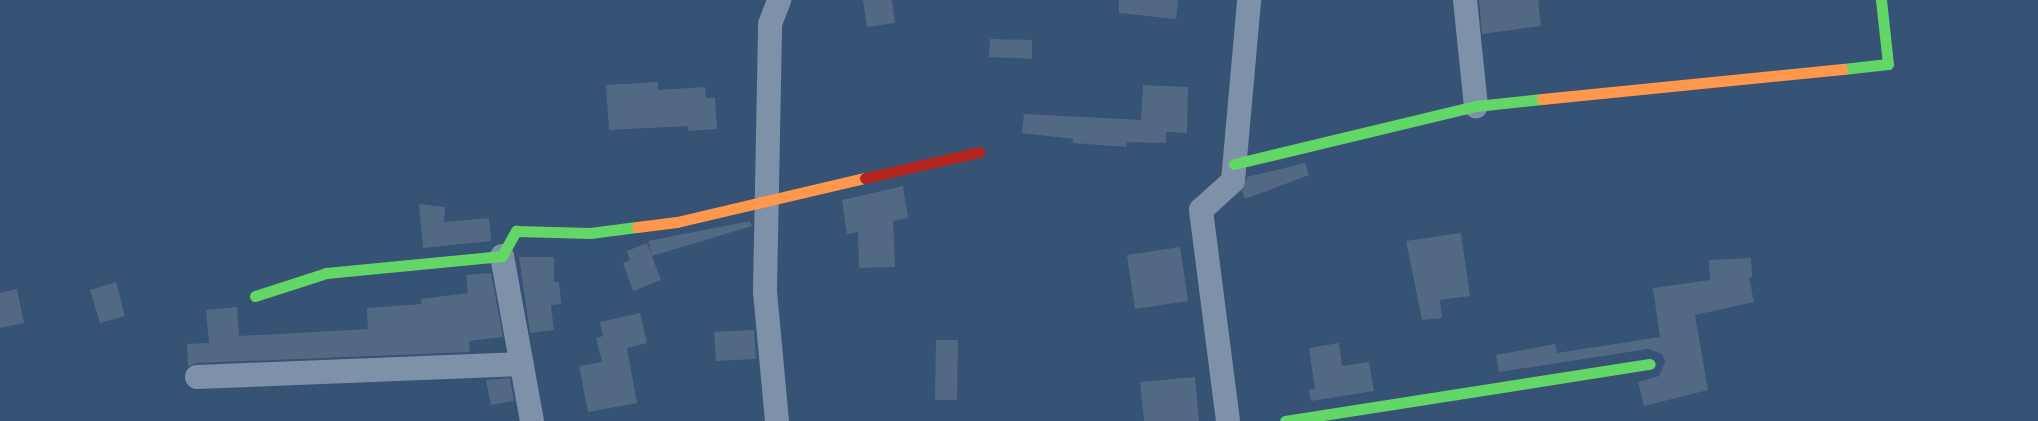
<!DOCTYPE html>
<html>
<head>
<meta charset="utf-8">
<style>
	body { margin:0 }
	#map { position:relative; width:2038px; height:421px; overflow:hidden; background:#365274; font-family:"Source Sans 3",sans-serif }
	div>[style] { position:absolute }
	.building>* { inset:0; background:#526984 }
	.street>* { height:24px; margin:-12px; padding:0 12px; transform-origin:12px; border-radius:12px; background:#7d92a8 }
	.fast>* { height:11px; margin:-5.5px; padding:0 5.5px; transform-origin:5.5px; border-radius:5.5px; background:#63d668 }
	.slow>* { height:11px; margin:-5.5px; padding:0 5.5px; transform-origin:5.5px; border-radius:5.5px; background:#ff974d }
	.jam>* { height:11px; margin:-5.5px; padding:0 5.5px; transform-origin:5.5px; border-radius:5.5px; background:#b3261e }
	span { translate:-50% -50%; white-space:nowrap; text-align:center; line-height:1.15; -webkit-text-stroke:4px #1b4f8f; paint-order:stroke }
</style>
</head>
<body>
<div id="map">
	<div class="building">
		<div style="clip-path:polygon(863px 0,892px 0,895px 23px,867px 27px)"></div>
		<div style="clip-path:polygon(1119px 0,1178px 0,1176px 19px,1119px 13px)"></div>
		<div style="clip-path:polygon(1479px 0,1538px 0,1541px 26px,1482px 34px)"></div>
		<div style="clip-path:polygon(990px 39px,1032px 40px,1032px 59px,989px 57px)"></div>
		<div style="clip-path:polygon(658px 82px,658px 90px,705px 87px,706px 98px,715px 98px,717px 129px,688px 131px,688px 126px,609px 130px,606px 85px)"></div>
		<div style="clip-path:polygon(1143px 85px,1188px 87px,1187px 133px,1166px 132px,1166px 143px,1127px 142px,1126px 147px,1073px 143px,1073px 139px,1022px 133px,1024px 114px,1141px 120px)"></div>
		<div style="clip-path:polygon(1305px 163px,1309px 175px,1245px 199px,1242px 191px,1247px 177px)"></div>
		<div style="clip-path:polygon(903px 186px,908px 218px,893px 221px,895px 267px,859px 268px,858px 232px,847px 234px,842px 200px)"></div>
		<div style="clip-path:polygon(419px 204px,445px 207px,444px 222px,489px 218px,491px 241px,423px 248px)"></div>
		<div style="clip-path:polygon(750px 221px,752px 226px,652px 256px,648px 241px)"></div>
		<div style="clip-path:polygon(1461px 233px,1470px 296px,1440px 300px,1442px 318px,1422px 320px,1406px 241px)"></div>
		<div style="clip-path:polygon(647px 243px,661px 280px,633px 291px,623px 263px,630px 260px,627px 251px)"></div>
		<div style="clip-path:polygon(1180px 247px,1188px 301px,1135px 309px,1127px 255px)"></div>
		<div style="clip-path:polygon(519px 257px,554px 257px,554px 282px,559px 282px,561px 304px,551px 305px,554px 330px,530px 333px)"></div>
		<div style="clip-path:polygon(1751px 258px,1752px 277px,1749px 277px,1754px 302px,1695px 315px,1708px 390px,1644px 406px,1638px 382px,1659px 376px,1665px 362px,1662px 354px,1648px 349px,1499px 372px,1496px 355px,1555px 344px,1557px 353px,1660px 337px,1653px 288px,1710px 280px,1709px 260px)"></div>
		<div style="clip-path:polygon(491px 273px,503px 337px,469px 341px,470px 352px,196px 363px,188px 367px,187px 344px,209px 343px,206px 310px,237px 307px,239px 336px,368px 329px,367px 308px,422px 304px,421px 299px,468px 293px,466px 275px)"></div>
		<div style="clip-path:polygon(116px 282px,125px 316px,100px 323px,90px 290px)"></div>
		<div style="clip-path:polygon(17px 289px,24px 323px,0 328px,0 293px)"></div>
		<div style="clip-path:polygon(640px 313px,647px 343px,627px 348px,637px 403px,588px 412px,579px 366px,602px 362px,596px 338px,603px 336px,600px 322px)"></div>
		<div style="clip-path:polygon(754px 330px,756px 359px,716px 361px,714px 332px)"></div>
		<div style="clip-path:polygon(936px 340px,958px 340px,957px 400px,935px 400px)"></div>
		<div style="clip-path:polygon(1339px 343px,1342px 366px,1369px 362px,1374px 391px,1311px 401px,1309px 390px,1315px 389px,1309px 348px)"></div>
		<div style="clip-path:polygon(1195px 377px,1199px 421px,1144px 421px,1140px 382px)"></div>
		<div style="clip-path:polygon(510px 378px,514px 401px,491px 405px,486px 380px)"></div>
	</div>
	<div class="street">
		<div style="left:1465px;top:0;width:107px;rotate:84.1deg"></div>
		<div style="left:502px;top:256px;width:168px;rotate:79.7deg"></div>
		<div style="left:197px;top:377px;width:325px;rotate:-2.3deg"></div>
		<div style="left:777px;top:421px;width:131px;rotate:-95.3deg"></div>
		<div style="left:765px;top:291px;width:267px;rotate:-88.9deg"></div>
		<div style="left:770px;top:24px;width:26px;rotate:-69deg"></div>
		<div style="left:1228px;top:421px;width:213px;rotate:-97.3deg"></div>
		<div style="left:1201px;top:210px;width:43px;rotate:-42.2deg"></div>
		<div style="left:1233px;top:181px;width:182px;rotate:-84.9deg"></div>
	</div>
	<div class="fast">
		<div style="left:1843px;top:69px;width:45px;rotate:-6.3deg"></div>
		<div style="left:1888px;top:64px;width:64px;rotate:-96.2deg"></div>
		<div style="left:1234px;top:164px;width:249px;rotate:-13.5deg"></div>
		<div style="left:1476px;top:106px;width:66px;rotate:-6.1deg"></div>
		<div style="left:255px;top:296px;width:75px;rotate:-17.9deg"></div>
		<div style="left:326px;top:273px;width:177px;rotate:-5.5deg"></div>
		<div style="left:502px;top:256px;width:29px;rotate:-61deg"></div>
		<div style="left:516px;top:231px;width:74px;rotate:1.5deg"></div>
		<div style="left:590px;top:233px;width:47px;rotate:-7.3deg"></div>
		<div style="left:1285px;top:421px;width:369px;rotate:-8.9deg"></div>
	</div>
	<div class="slow">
		<div style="left:1542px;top:99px;width:302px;rotate:-5.7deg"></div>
		<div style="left:637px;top:227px;width:40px;rotate:-7.1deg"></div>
		<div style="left:677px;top:222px;width:193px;rotate:-13.2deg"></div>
	</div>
	<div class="jam">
		<div style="left:865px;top:178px;width:117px;rotate:-12.8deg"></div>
	</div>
</div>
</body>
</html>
